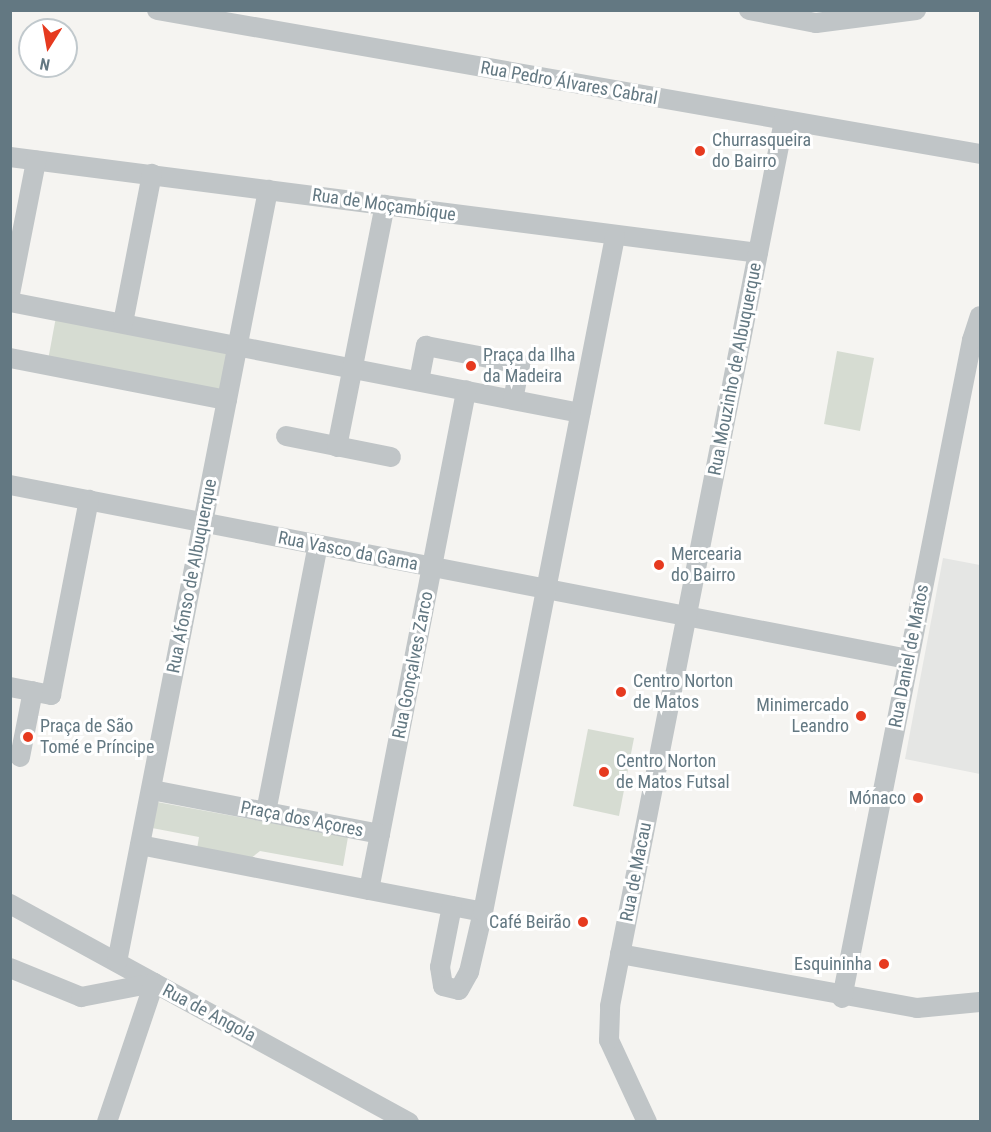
<!DOCTYPE html>
<html>
<head>
<meta charset="utf-8">
<style>
	body { margin:0 }
	#map { position:relative; width:991px; height:1132px; overflow:hidden; background:#f5f4f1; font-family:"Roboto Condensed",sans-serif }
	div>[style] { position:absolute }
	.built>* { inset:0; background:#e5e6e4 }
	.green>* { inset:0; background:#d6dcd2 }
	.minor>* { height:20px; margin:-10px; padding:0 10px; transform-origin:10px; border-radius:10px; background:#c0c5c7 }
	.dots>* { width:16px; height:16px; translate:-50% -50%; box-sizing:border-box; border:3px solid #fff; border-radius:50% }
	span { translate:-50% -50%; white-space:nowrap; text-align:center; line-height:1.15; -webkit-text-stroke:6px #fff; paint-order:stroke }
	.street-label { font-size:18px; color:#637882 }
	.poi-label { font-size:18px; color:#637882 }
	.left { translate:0 -50%; text-align:left }
	.right { translate:-100% -50%; text-align:right }
	.frame { position:absolute; inset:0; border:12px solid #637882; pointer-events:none }
	.north { position:absolute; left:18px; top:18px; width:60px; height:60px; box-sizing:border-box; background:#fff; border:2px solid #c1c9cd; border-radius:50%; rotate:191deg; font-size:16px; font-weight:700; line-height:24px; text-align:center; color:#637882 }
	.north::after { content:''; display:block; margin:auto; width:21px; height:27px; background:#e63a1f; clip-path:polygon(50% 0,100% 100%,50% 72%,0 100%) }
</style>
</head>
<body>
<div id="map">
	<div class="built">
		<div style="clip-path:polygon(943px 558px,980px 565px,980px 774px,905px 759px)"></div>
	</div>
	<div class="green">
		<div style="clip-path:polygon(56px 317px,229px 352px,220px 395px,48px 360px)"></div>
		<div style="clip-path:polygon(837px 351px,874px 358px,860px 431px,824px 424px)"></div>
		<div style="clip-path:polygon(588px 729px,634px 738px,619px 816px,573px 806px)"></div>
		<div style="clip-path:polygon(157px 802px,348px 837px,343px 866px,260px 851px,250px 859px,197px 849px,199px 837px,152px 828px)"></div>
	</div>
	<div class="minor">
		<div style="left:157px;top:10px;width:836px;rotate:9.92deg"></div>
		<div style="left:749px;top:10px;width:68px;rotate:11deg"></div>
		<div style="left:816px;top:23px;width:101px;rotate:-7.4deg"></div>
		<div style="left:10px;top:157px;width:754px;rotate:7.31deg"></div>
		<div style="left:10px;top:294px;width:136px;rotate:-78.9deg"></div>
		<div style="left:10px;top:302px;width:581px;rotate:11.02deg"></div>
		<div style="left:123px;top:323px;width:152px;rotate:-79deg"></div>
		<div style="left:10px;top:358px;width:221px;rotate:11deg"></div>
		<div style="left:419px;top:381px;width:36px;rotate:-79deg"></div>
		<div style="left:426px;top:346px;width:96px;rotate:10.8deg"></div>
		<div style="left:520px;top:364px;width:36px;rotate:101deg"></div>
		<div style="left:286px;top:436px;width:107px;rotate:11.3deg"></div>
		<div style="left:337px;top:447px;width:247px;rotate:-78.8deg"></div>
		<div style="left:10px;top:485px;width:915px;rotate:10.97deg"></div>
		<div style="left:10px;top:687px;width:42px;rotate:11deg"></div>
		<div style="left:51px;top:695px;width:199px;rotate:-79deg"></div>
		<div style="left:20px;top:757px;width:67px;rotate:-78.9deg"></div>
		<div style="left:266px;top:812px;width:272px;rotate:-79deg"></div>
		<div style="left:380px;top:834px;width:452px;rotate:-79deg"></div>
		<div style="left:140px;top:845px;width:233px;rotate:11.1deg"></div>
		<div style="left:369px;top:890px;width:57px;rotate:-78.9deg"></div>
		<div style="left:380px;top:834px;width:233px;rotate:-169.1deg"></div>
		<div style="left:369px;top:890px;width:116px;rotate:10.9deg"></div>
		<div style="left:10px;top:904px;width:455px;rotate:28.7deg"></div>
		<div style="left:452px;top:906px;width:62px;rotate:101.1deg"></div>
		<div style="left:440px;top:967px;width:19px;rotate:81deg"></div>
		<div style="left:443px;top:986px;width:16px;rotate:14deg"></div>
		<div style="left:459px;top:990px;width:21px;rotate:-61deg"></div>
		<div style="left:469px;top:972px;width:62px;rotate:-76.9deg"></div>
		<div style="left:483px;top:912px;width:688px;rotate:-78.94deg"></div>
		<div style="left:620px;top:954px;width:302px;rotate:10.3deg"></div>
		<div style="left:917px;top:1008px;width:63px;rotate:-5.4deg"></div>
		<div style="left:117px;top:962px;width:787px;rotate:-78.93deg"></div>
		<div style="left:10px;top:968px;width:77px;rotate:22.2deg"></div>
		<div style="left:81px;top:997px;width:74px;rotate:-10.9deg"></div>
		<div style="left:842px;top:998px;width:671px;rotate:-78.82deg"></div>
		<div style="left:972px;top:340px;width:25px;rotate:-72deg"></div>
		<div style="left:107px;top:1122px;width:147px;rotate:-71.3deg"></div>
		<div style="left:647px;top:1122px;width:90px;rotate:-114.9deg"></div>
		<div style="left:609px;top:1040px;width:34px;rotate:-88deg"></div>
		<div style="left:610px;top:1006px;width:902px;rotate:-78.88deg"></div>
	</div>
	<div class="dots">
		<div style="left:700px;top:151px;background:#e63a1f"></div>
		<div style="left:471px;top:366px;background:#e63a1f"></div>
		<div style="left:659px;top:565px;background:#e63a1f"></div>
		<div style="left:621px;top:692px;background:#e63a1f"></div>
		<div style="left:861px;top:716px;background:#e63a1f"></div>
		<div style="left:28px;top:737px;background:#e63a1f"></div>
		<div style="left:604px;top:772px;background:#e63a1f"></div>
		<div style="left:918px;top:798px;background:#e63a1f"></div>
		<div style="left:583px;top:922px;background:#e63a1f"></div>
		<div style="left:884px;top:964px;background:#e63a1f"></div>
	</div>
	<div class="street-label">
		<span style="left:569px;top:83px;rotate:10deg">Rua Pedro Álvares Cabral</span>
		<span style="left:384px;top:205px;rotate:8deg">Rua de Moçambique</span>
		<span style="left:735px;top:369px;rotate:-79deg">Rua Mouzinho de Albuquerque</span>
		<span style="left:348px;top:551px;rotate:11deg">Rua Vasco da Gama</span>
		<span style="left:192px;top:576px;rotate:-79deg">Rua Afonso de Albuquerque</span>
		<span style="left:909px;top:656px;rotate:-79deg">Rua Daniel de Matos</span>
		<span style="left:413px;top:665px;rotate:-79deg">Rua Gonçalves Zarco</span>
		<span style="left:302px;top:819px;rotate:11deg">Praça dos Açores</span>
		<span style="left:636px;top:872px;rotate:-79deg">Rua de Macau</span>
		<span style="left:209px;top:1013px;rotate:28deg">Rua de Angola</span>
	</div>
	<div class="poi-label">
		<span class="left" style="left:712px;top:151px">Churrasqueira<br>do Bairro</span>
		<span class="left" style="left:483px;top:366px">Praça da Ilha<br>da Madeira</span>
		<span class="left" style="left:671px;top:565px">Mercearia<br>do Bairro</span>
		<span class="left" style="left:633px;top:692px">Centro Norton<br>de Matos</span>
		<span class="right" style="left:849px;top:716px">Minimercado<br>Leandro</span>
		<span class="left" style="left:40px;top:737px">Praça de São<br>Tomé e Príncipe</span>
		<span class="left" style="left:616px;top:772px">Centro Norton<br>de Matos Futsal</span>
		<span class="right" style="left:906px;top:798px">Mónaco</span>
		<span class="right" style="left:571px;top:922px">Café Beirão</span>
		<span class="right" style="left:872px;top:964px">Esquininha</span>
	</div>
	<div class="frame"></div>
	<div class="north">N</div>
</div>
</body>
</html>
